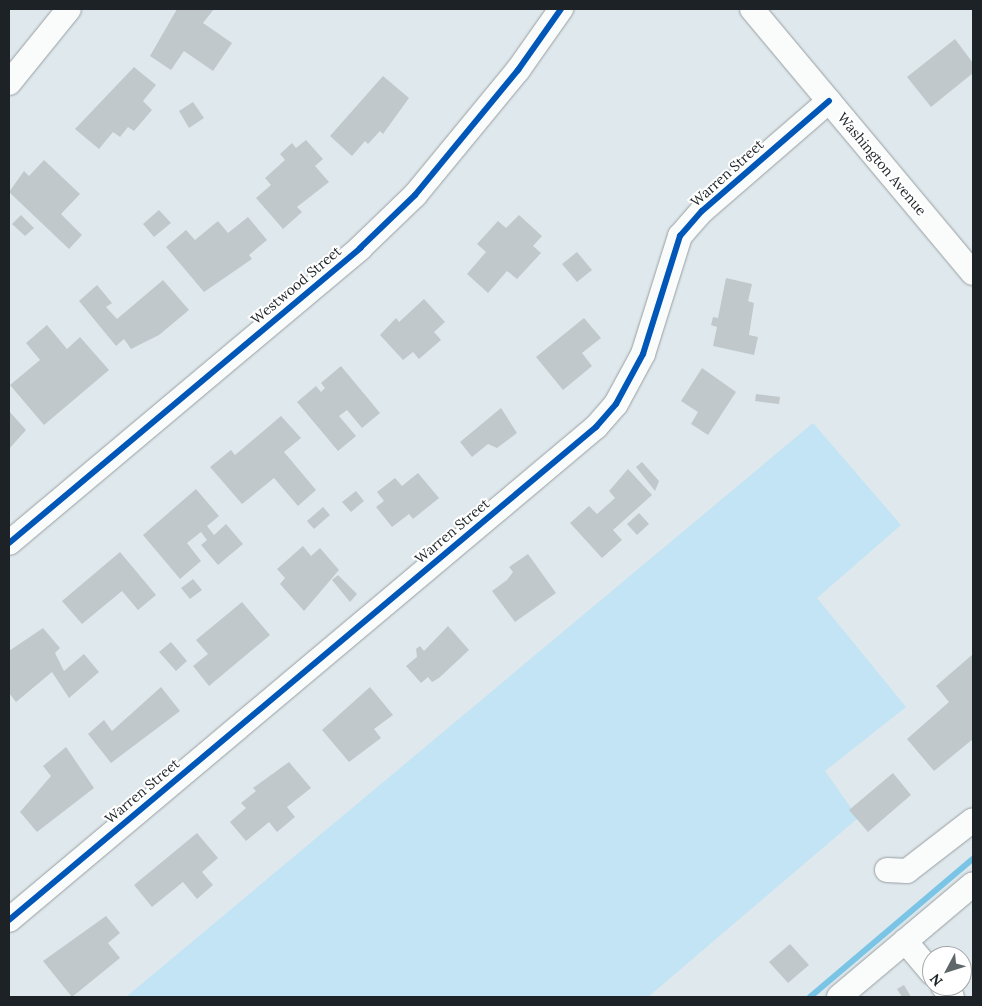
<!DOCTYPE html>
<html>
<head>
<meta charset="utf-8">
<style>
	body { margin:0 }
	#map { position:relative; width:982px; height:1006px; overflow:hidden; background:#dfe8ec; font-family:Lora,serif }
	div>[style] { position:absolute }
	.green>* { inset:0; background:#c2e4f4 }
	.stream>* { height:6px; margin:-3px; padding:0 3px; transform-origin:3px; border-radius:3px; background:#7ac5e5 }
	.building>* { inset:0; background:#c1c8cc }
	.roads { filter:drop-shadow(0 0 1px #989fa2) drop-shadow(0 0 1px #989fa2) }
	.minor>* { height:24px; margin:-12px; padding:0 12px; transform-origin:12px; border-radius:12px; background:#fafcfc }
	.cycleway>* { height:6px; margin:-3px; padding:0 3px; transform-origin:3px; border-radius:3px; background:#0057b8 }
	span { translate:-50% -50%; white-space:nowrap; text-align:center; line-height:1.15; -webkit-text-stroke:4px #fff; paint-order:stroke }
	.street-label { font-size:14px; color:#1c2225 }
	.frame { position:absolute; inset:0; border:10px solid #1c2225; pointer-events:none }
	.north { position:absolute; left:922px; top:946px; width:50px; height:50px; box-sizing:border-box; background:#fff; border:1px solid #a4a7a8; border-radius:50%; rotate:230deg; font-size:14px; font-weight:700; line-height:20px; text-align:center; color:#1c2225 }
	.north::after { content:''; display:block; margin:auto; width:18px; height:22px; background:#60676b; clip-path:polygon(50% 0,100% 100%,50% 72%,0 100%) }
</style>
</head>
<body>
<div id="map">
	<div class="green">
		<div style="clip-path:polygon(813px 423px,901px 525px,817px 598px,906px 707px,825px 771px,858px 818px,648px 997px,126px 997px)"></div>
	</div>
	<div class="stream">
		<div style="left:810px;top:997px;width:214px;rotate:-40.3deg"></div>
	</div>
	<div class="building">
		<div style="clip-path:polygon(177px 9px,214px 9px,203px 23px,232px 43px,213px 71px,184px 51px,171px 70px,150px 56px)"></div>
		<div style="clip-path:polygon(955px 39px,973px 63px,973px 73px,931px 107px,907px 77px)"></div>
		<div style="clip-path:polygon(134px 67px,156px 85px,143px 101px,152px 110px,134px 131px,128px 127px,120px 137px,113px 132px,99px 149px,75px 129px)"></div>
		<div style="clip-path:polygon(383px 76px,409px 98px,383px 134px,380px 131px,368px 144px,365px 141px,352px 156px,330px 136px)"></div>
		<div style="clip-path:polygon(193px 102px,204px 118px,189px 128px,179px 111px)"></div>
		<div style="clip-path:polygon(306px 140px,323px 159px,315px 166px,329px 182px,297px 207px,302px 212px,283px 229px,256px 198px,271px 185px,265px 178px,285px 160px,280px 154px,292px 143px,296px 148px)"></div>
		<div style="clip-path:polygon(44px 160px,80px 194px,61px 214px,82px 235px,69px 249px,9px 192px,24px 171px,29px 176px)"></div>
		<div style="clip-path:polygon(159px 210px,171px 223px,154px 237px,143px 224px)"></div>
		<div style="clip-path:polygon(21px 215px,34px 228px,25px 236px,12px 224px)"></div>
		<div style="clip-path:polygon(519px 215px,542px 236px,533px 246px,541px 253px,517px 279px,507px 271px,488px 293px,467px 274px,486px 252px,477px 244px,498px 221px,506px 228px)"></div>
		<div style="clip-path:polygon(248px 217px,267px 240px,249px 255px,252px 259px,204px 292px,166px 247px,186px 230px,195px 240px,218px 221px,228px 233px)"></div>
		<div style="clip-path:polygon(577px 252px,592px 270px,577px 282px,562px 264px)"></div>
		<div style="clip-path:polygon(726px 278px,752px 284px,748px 301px,754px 303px,749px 335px,758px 337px,754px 355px,713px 346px,717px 327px,711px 325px,713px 317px,718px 318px)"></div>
		<div style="clip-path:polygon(163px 280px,189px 310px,159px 335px,131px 349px,124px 339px,116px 346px,79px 301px,97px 285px,112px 303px,106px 307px,117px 319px)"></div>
		<div style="clip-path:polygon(424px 299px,445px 322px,434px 332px,441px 340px,419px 359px,413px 352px,403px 360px,380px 335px,396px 318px,399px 322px)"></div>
		<div style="clip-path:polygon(584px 318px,601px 338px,582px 353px,592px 366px,563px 390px,536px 357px)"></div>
		<div style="clip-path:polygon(47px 325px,67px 349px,80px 337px,109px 370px,44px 425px,10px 385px,40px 360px,26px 343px)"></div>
		<div style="clip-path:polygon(341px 366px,380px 413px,362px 428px,347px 410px,339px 416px,356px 436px,338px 451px,297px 402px,316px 386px,321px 392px,325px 388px,321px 383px)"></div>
		<div style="clip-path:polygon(702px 368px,736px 392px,708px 435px,691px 424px,698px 412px,681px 401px)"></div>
		<div style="clip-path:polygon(756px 394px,780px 397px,779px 404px,755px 401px)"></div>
		<div style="clip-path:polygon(501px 408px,517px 433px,497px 448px,488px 444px,472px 457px,460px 442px)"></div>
		<div style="clip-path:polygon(9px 411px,26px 430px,9px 449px)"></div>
		<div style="clip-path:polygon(281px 416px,301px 438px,284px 452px,316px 490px,298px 506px,274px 478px,242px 504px,210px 467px,231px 450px,235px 455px)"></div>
		<div style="clip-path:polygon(642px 462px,659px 481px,655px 491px,636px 467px)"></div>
		<div style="clip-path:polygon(628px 469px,652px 495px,613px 530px,622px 540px,602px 558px,570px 523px,589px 506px,597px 514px,615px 498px,609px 491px)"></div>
		<div style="clip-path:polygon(418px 473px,439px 498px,413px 519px,409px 514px,392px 527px,376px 507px,384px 501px,377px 492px,395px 478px,402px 486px)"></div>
		<div style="clip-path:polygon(196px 489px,219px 516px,207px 526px,214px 535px,226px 524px,243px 544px,218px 565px,201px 545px,207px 540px,201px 532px,187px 543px,201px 561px,180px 579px,143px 535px)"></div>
		<div style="clip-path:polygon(356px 491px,364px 501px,351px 512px,342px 502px)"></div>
		<div style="clip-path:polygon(323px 507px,330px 515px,314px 529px,307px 521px)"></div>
		<div style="clip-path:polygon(639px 513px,649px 524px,637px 535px,627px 524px)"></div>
		<div style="clip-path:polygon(303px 546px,311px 556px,320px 548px,339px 570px,304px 611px,280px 584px,285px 578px,277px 569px)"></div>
		<div style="clip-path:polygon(120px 552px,156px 595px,138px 610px,122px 591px,82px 624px,62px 601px)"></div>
		<div style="clip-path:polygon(528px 554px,556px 593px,515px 622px,492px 591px,507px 580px,513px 572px,509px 567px)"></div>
		<div style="clip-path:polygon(338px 575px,357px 594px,350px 602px,332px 580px)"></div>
		<div style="clip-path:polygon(193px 579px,202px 590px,190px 599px,181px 588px)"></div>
		<div style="clip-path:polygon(242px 602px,270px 635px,209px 686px,193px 666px,208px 654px,196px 640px)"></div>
		<div style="clip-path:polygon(448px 626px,469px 650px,439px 678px,432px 682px,428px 677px,421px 683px,406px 666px,417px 657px,416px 649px,420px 646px,424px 651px)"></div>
		<div style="clip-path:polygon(43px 628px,60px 648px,55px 653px,64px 671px,84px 654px,99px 672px,69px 698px,52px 672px,16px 702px,9px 693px,9px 651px)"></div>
		<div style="clip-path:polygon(171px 642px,187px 661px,176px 671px,159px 652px)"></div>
		<div style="clip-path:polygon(973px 654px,973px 739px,934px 771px,907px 739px,949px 702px,936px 686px)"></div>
		<div style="clip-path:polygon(161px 687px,180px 711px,111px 763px,88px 734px,104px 720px,112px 731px)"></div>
		<div style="clip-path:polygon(370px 687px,393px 715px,374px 729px,381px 738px,349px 762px,322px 730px)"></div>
		<div style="clip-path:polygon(66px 747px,94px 788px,37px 832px,20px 812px,51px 776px,43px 766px)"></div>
		<div style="clip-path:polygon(289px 762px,311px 788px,287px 807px,295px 817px,277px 832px,269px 822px,246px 841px,230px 822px,246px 808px,241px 803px,256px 791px,253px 788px)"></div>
		<div style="clip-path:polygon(893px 773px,911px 795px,868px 832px,849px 810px)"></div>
		<div style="clip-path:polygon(197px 833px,218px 858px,202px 872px,213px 885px,197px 899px,183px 882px,152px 907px,134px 885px)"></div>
		<div style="clip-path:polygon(106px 916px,120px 933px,108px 943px,120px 958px,72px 997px,43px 961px)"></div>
		<div style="clip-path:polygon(790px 944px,809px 965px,788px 983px,769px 962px)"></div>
		<div style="clip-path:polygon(904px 985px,911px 997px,902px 997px,897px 989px)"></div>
	</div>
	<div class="roads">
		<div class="minor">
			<div style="left:752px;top:9px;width:344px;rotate:50.1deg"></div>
			<div style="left:9px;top:83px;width:95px;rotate:-51deg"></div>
			<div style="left:9px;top:543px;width:459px;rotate:-40deg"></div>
			<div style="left:360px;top:248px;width:76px;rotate:-43.9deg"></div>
			<div style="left:415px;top:195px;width:162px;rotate:-50.5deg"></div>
			<div style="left:518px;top:70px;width:75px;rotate:-54.8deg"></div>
			<div style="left:887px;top:870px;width:20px;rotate:3deg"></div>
			<div style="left:907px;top:871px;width:83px;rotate:-37.7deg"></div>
			<div style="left:9px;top:920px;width:767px;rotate:-40.03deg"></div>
			<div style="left:596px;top:427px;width:30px;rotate:-49deg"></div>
			<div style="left:616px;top:404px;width:57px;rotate:-61.6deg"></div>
			<div style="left:643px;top:354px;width:124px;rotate:-72.6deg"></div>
			<div style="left:680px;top:236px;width:33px;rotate:-49deg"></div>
			<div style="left:702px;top:211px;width:168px;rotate:-40.9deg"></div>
			<div style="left:905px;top:941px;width:42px;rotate:49.8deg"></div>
			<div style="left:943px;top:986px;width:14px;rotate:51deg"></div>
			<div style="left:839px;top:997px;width:175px;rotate:-40.1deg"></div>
		</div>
	</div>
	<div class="cycleway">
		<div style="left:9px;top:543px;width:459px;rotate:-40deg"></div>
		<div style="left:360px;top:248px;width:76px;rotate:-43.9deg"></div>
		<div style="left:415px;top:195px;width:162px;rotate:-50.5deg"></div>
		<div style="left:518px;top:70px;width:75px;rotate:-54.8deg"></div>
		<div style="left:9px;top:920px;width:767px;rotate:-40.03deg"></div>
		<div style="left:596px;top:427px;width:30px;rotate:-49deg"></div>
		<div style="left:616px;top:404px;width:57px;rotate:-61.6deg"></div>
		<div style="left:643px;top:354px;width:124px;rotate:-72.6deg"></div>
		<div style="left:680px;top:236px;width:33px;rotate:-49deg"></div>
		<div style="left:702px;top:211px;width:168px;rotate:-40.9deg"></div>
	</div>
	<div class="street-label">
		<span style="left:882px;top:164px;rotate:50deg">Washington Avenue</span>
		<span style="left:727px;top:173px;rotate:-42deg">Warren Street</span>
		<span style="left:296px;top:285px;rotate:-40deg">Westwood Street</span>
		<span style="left:452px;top:531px;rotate:-40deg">Warren Street</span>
		<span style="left:142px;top:791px;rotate:-40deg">Warren Street</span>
	</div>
	<div class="frame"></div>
	<div class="north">N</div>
</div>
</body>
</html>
